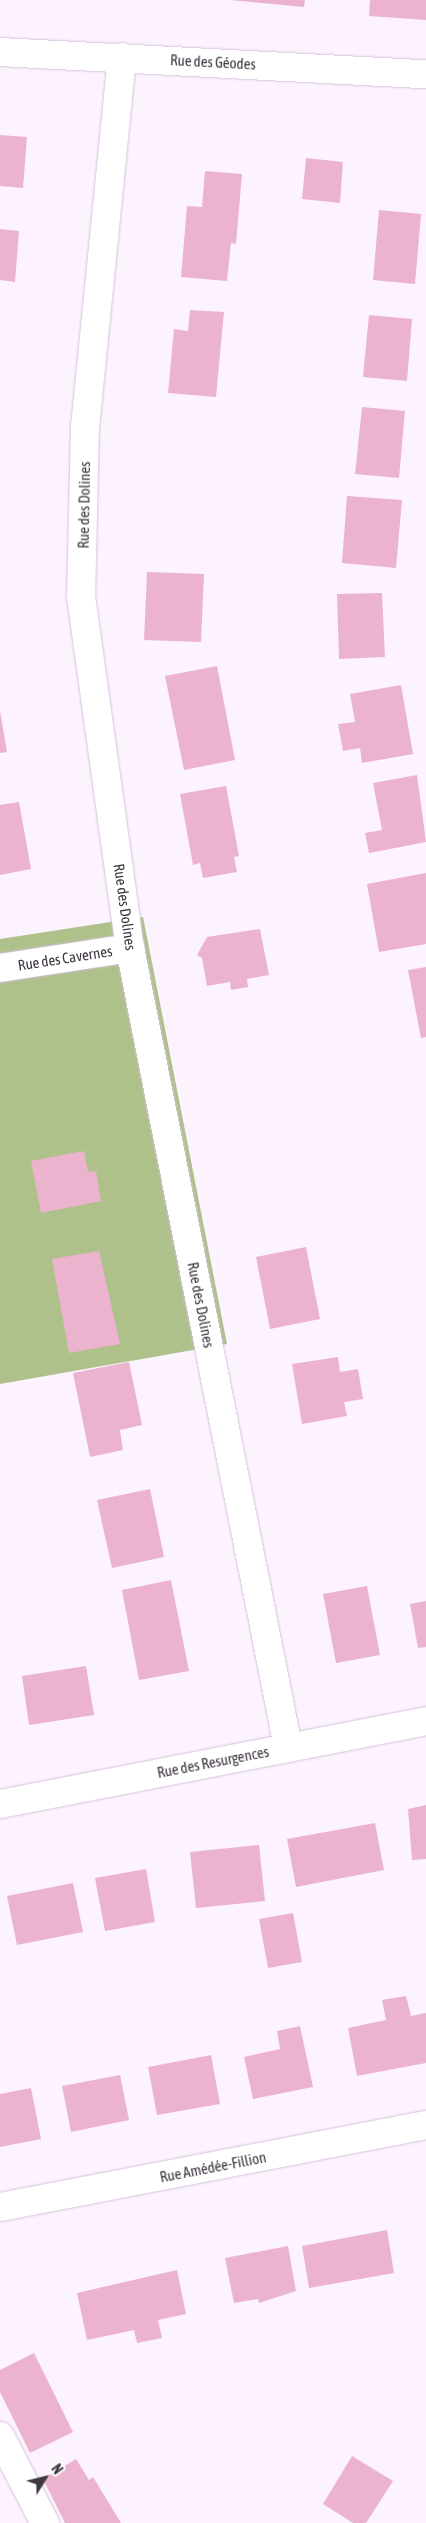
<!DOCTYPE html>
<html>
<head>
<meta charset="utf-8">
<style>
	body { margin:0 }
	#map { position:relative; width:426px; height:2523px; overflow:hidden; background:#fcf3fe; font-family:"Asap Condensed",sans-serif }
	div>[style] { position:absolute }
	.forest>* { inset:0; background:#aec18b }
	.building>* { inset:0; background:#ecb3cf }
	.roads { filter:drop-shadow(0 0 1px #d7c1dd) drop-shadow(0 0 1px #d7c1dd) }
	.minor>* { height:28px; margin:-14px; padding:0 14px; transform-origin:14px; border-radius:14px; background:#fff }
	span { translate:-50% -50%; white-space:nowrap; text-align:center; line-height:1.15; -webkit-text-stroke:4.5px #fff; paint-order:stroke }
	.street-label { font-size:15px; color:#403742 }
	.north { position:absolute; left:20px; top:2453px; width:50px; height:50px; -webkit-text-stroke:4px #fff; paint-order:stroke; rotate:54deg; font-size:14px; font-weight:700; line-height:20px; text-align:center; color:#403742 }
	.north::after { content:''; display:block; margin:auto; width:18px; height:22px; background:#403742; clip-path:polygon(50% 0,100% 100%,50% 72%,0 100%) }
</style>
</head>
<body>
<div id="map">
	<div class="forest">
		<div style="clip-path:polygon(143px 917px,227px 1344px,0 1384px,0 939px)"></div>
	</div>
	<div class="building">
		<div style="clip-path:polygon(230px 0,305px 0,304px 7px)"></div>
		<div style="clip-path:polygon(370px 0,426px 0,426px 20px,369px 16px)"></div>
		<div style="clip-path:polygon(0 135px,27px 137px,23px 188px,0 186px)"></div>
		<div style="clip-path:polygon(306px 158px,343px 162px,340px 203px,302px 199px)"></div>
		<div style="clip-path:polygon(205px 171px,242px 174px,236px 244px,231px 243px,227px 281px,181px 277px,187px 206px,202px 207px)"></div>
		<div style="clip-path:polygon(379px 210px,421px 214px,415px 284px,373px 280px)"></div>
		<div style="clip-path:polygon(0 229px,19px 231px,15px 282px,0 280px)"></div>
		<div style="clip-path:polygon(190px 310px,224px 312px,216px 397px,168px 393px,174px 329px,188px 331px)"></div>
		<div style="clip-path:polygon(369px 315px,412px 319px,407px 381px,363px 377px)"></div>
		<div style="clip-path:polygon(362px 407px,405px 411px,399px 478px,355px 474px)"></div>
		<div style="clip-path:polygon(347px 496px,402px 500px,396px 568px,342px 563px)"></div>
		<div style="clip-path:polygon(147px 572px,204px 574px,201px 642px,144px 640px)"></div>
		<div style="clip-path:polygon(382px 593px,385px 657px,339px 659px,337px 594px)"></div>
		<div style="clip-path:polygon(217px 666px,235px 760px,184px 770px,165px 676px)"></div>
		<div style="clip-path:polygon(401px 685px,413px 754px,362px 763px,360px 748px,343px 751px,338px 724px,355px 722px,350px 694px)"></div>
		<div style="clip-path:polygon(0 711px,7px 752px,0 753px)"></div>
		<div style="clip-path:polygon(417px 775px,426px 842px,369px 853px,365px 833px,382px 830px,373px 783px)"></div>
		<div style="clip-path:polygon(226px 786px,239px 856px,234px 857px,237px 872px,203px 878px,200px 863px,193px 865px,180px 794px)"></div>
		<div style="clip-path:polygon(19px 802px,31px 869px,0 875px,0 805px)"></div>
		<div style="clip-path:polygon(426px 873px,426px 944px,379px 952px,367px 884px)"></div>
		<div style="clip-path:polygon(260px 929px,269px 975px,247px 979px,248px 987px,231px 990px,230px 982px,207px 986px,202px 958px,197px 955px,207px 937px)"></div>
		<div style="clip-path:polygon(426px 967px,426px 1037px,421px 1038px,408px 970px)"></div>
		<div style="clip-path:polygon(84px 1151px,88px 1172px,96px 1171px,101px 1201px,41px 1213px,31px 1161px)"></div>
		<div style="clip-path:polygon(306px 1247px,320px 1319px,270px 1329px,256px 1257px)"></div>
		<div style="clip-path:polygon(99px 1251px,120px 1344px,69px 1353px,52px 1259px)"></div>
		<div style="clip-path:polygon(338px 1357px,340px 1372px,358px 1369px,363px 1399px,344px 1402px,347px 1416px,302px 1424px,292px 1364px)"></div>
		<div style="clip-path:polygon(129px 1362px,142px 1425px,120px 1430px,123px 1450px,90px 1457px,73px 1373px)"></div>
		<div style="clip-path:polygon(150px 1489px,164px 1557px,112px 1568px,97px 1500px)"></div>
		<div style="clip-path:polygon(171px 1580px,189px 1671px,139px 1680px,122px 1590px)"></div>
		<div style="clip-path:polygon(367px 1586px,380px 1655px,336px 1663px,323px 1594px)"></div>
		<div style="clip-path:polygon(426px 1601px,426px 1647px,418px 1648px,410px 1604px)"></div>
		<div style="clip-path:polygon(86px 1666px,94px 1715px,29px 1725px,22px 1676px)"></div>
		<div style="clip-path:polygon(426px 1805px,426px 1859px,412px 1860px,408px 1809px)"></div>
		<div style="clip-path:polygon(375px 1823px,384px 1870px,296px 1887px,287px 1839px)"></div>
		<div style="clip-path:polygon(259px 1845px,265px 1901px,196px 1908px,190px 1852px)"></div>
		<div style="clip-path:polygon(146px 1869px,155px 1922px,105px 1931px,95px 1878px)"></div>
		<div style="clip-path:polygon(73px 1883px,83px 1932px,17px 1945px,7px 1896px)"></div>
		<div style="clip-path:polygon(293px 1913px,302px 1962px,268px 1968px,259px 1919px)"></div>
		<div style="clip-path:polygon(406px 1996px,411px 2016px,426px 2013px,426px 2063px,357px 2076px,348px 2028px,386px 2020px,382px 2000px)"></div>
		<div style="clip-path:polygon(300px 2026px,313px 2087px,253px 2099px,244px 2057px,280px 2049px,277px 2031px)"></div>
		<div style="clip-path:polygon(211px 2055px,220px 2104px,157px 2115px,148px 2067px)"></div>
		<div style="clip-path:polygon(120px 2075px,129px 2120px,71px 2132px,62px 2086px)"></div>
		<div style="clip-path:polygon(31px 2088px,41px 2139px,0 2147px,0 2094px)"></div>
		<div style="clip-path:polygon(387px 2230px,394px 2273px,309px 2288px,302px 2246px)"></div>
		<div style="clip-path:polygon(288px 2246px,296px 2291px,259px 2303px,258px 2299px,234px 2303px,225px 2258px)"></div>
		<div style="clip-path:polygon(177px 2270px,186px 2314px,158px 2320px,162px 2338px,137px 2343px,134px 2330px,87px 2340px,77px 2293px)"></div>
		<div style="clip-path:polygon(34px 2353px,73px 2432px,30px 2453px,0 2392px,0 2370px)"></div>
		<div style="clip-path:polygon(352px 2456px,393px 2481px,366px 2523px,353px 2523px,323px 2504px)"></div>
		<div style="clip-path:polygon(76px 2459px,89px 2480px,93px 2477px,121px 2523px,65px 2523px,43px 2479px)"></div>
	</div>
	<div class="roads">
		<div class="minor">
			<div style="left:0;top:52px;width:427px;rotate:3deg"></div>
			<div style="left:122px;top:57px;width:371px;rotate:95.7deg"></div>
			<div style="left:85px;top:426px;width:170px;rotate:91.3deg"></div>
			<div style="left:81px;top:596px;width:355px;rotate:82.1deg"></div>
			<div style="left:130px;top:948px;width:814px;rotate:78.81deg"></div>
			<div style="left:0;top:968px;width:132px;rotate:-8.7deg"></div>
			<div style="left:0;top:1804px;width:434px;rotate:-11deg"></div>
			<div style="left:0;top:2207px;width:434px;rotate:-10.9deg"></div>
			<div style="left:0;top:2436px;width:98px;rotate:62.7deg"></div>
		</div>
	</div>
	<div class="street-label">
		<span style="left:213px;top:62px;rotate:3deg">Rue des Géodes</span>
		<span style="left:84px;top:505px;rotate:-89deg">Rue des Dolines</span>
		<span style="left:125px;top:907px;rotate:82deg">Rue des Dolines</span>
		<span style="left:65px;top:958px;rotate:-9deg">Rue des Cavernes</span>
		<span style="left:201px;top:1305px;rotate:79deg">Rue des Dolines</span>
		<span style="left:213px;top:1762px;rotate:-11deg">Rue des Resurgences</span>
		<span style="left:213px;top:2167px;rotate:-11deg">Rue Amédée-Fillion</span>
	</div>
	<div class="north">N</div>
</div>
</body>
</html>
